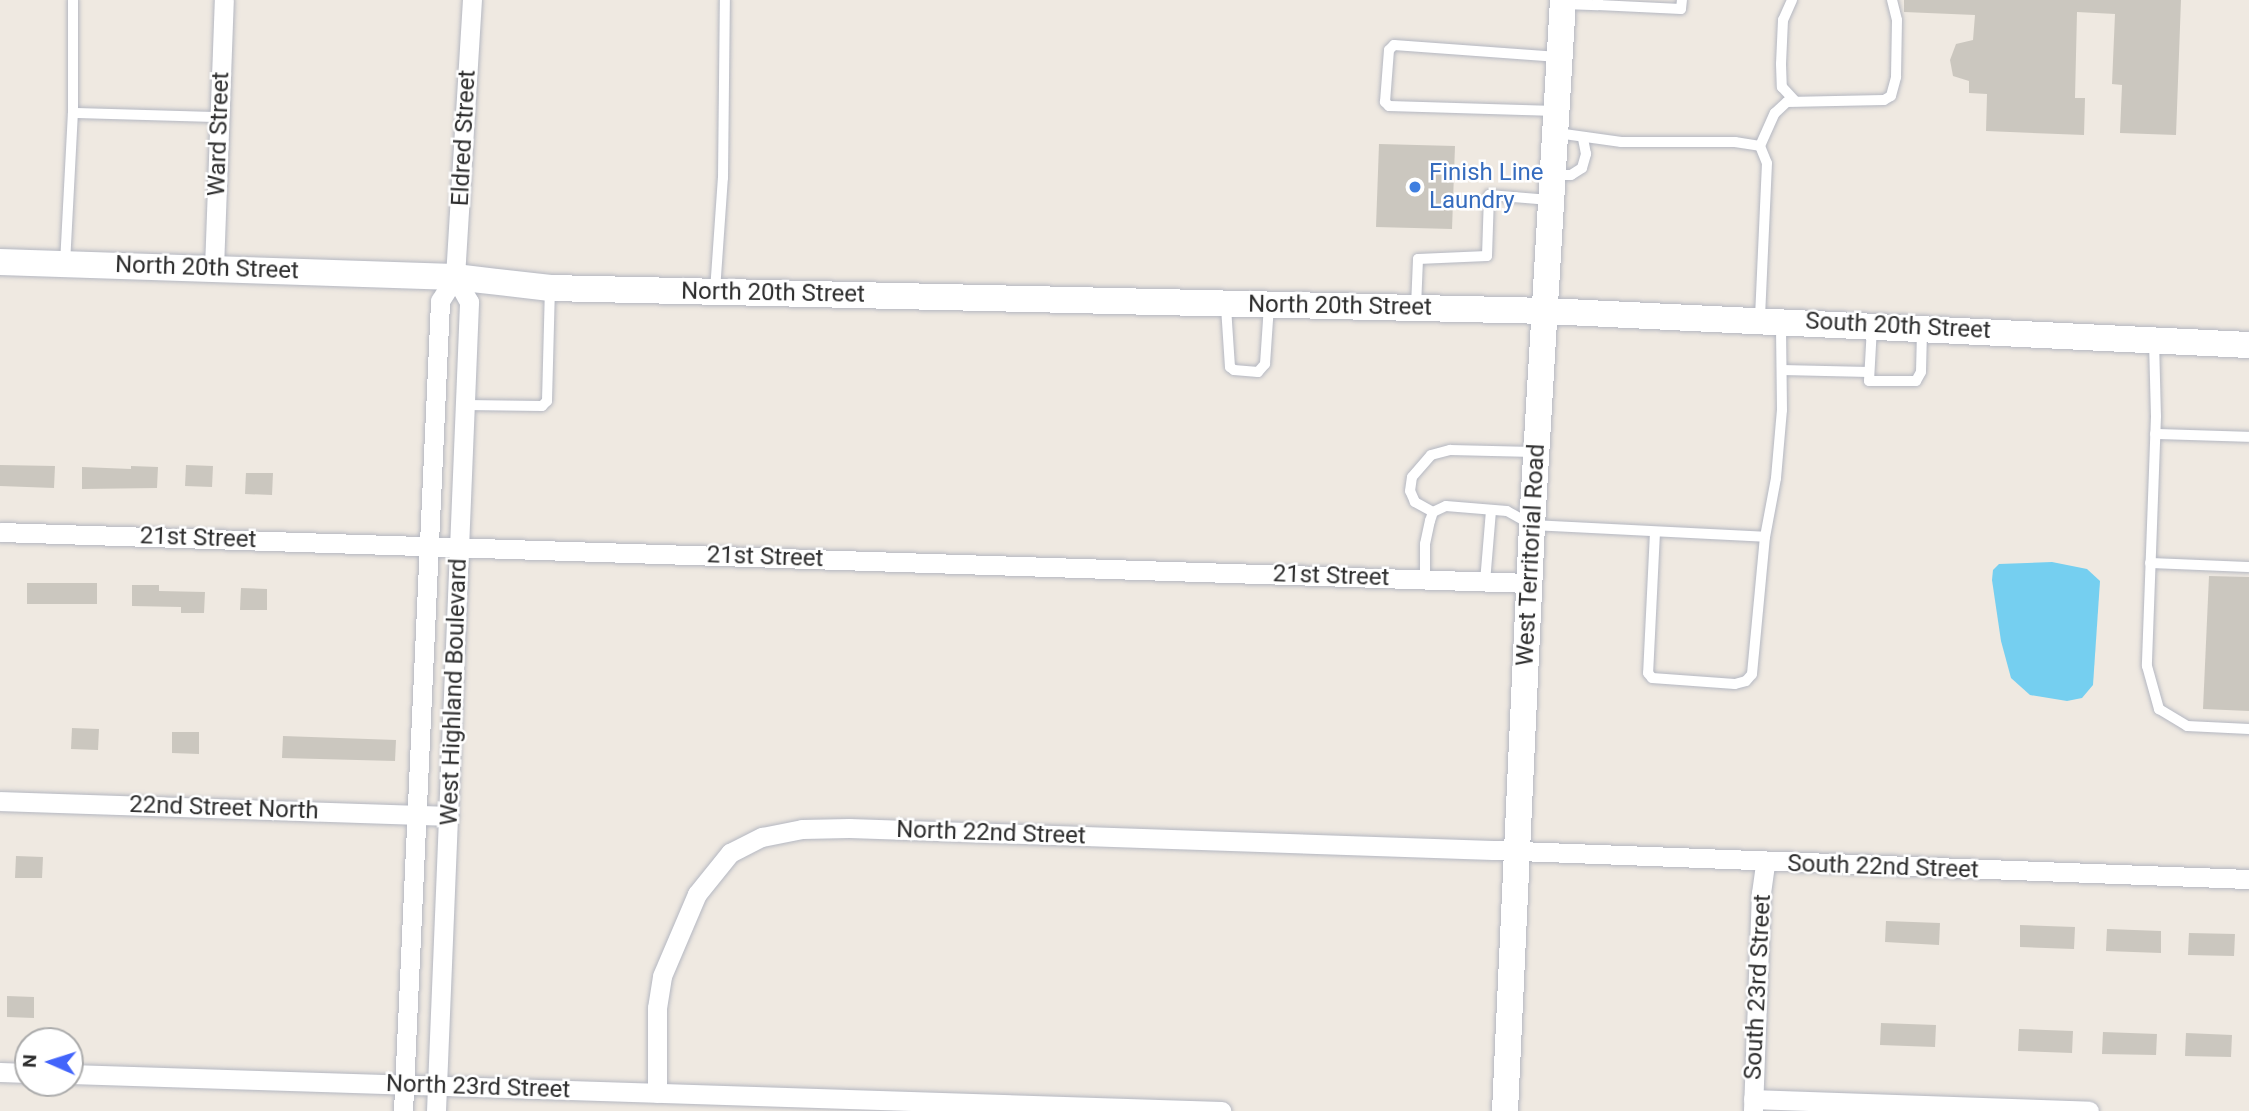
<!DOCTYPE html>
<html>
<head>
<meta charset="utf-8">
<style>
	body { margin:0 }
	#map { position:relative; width:2249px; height:1111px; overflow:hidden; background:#efe9e1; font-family:Roboto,sans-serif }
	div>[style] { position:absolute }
	.water>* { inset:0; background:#75cff0 }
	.building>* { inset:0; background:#cbc7bf }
	.roads { filter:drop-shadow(0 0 2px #b4b7c1) drop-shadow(0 0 2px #b4b7c1) }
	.lane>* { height:10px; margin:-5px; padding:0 5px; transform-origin:5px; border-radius:5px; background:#fff }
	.street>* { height:19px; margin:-9.5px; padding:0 9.5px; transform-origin:9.5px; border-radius:9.5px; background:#fff }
	.secondary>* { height:26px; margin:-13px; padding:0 13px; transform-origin:13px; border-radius:13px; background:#fff }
	.dots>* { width:19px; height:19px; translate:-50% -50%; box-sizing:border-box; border:4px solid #fff; border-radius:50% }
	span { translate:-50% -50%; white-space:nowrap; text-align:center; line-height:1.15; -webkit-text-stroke:5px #fff; paint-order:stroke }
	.street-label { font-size:24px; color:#2e2e2e }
	.shop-label { font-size:24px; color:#366cbe }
	.left { translate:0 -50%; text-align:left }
	.north { position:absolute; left:14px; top:1027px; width:70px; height:70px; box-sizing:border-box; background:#fff; border:2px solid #ababab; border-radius:50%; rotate:273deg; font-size:19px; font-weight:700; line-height:28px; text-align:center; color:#2e2e2e }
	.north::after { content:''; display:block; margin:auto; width:24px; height:32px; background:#4264fb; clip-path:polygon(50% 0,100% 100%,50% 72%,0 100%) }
</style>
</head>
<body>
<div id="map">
	<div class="water">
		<div style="clip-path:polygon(2052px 562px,2087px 569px,2100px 581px,2093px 685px,2082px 698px,2067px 701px,2030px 695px,2011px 678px,2001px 641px,1992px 580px,1993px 570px,1999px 564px)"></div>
	</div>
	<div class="building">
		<div style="clip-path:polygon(1904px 0,2181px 0,2176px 135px,2120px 133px,2122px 85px,2112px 84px,2115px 14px,2077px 12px,2075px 98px,2085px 98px,2084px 135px,1986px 131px,1987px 94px,1969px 93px,1969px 81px,1953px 76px,1950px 60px,1956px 44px,1973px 40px,1975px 15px,1904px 12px)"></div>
		<div style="clip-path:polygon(1379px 144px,1455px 146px,1452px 229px,1376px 227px)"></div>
		<div style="clip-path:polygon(0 465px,55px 466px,54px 488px,0 486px)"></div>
		<div style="clip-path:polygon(186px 465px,213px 466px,212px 487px,185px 486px)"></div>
		<div style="clip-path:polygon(131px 466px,158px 467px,157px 488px,82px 489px,82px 467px,131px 469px)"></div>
		<div style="clip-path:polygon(246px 473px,273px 473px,272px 495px,245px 494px)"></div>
		<div style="clip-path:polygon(2209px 576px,2249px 577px,2249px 711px,2203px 709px)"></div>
		<div style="clip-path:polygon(27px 583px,97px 583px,97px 604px,27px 604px)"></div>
		<div style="clip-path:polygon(132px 585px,159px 585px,159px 591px,205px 592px,204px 613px,181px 613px,181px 607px,132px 606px)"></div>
		<div style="clip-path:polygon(241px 588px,267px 589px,267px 610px,240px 610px)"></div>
		<div style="clip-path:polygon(72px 728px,99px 729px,98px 750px,71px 749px)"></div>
		<div style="clip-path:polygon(172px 732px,199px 732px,199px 754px,172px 753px)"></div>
		<div style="clip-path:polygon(283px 736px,396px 740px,395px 761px,282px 758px)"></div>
		<div style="clip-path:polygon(16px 856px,43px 857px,42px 878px,15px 878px)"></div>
		<div style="clip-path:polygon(1886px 921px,1940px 923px,1939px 945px,1885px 942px)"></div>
		<div style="clip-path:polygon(2020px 925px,2075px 927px,2074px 949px,2020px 947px)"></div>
		<div style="clip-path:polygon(2107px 929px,2161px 931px,2161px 953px,2106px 951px)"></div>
		<div style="clip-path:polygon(2189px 933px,2235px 934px,2234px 956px,2188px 955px)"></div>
		<div style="clip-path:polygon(7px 996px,34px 997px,34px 1018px,7px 1017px)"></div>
		<div style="clip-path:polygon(1881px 1023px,1936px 1025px,1935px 1047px,1880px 1045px)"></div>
		<div style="clip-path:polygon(2019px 1029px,2073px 1031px,2072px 1053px,2018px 1051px)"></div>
		<div style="clip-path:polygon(2103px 1032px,2157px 1034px,2156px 1055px,2102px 1054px)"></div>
		<div style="clip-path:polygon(2186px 1033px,2232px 1035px,2231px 1057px,2185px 1056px)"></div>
	</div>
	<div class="roads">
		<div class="lane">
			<div style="left:1598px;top:0;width:5px;rotate:90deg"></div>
			<div style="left:1598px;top:5px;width:83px;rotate:2.8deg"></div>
			<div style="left:1681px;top:9px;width:9px;rotate:-84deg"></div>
			<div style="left:1792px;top:0;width:22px;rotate:114deg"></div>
			<div style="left:1783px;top:20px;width:44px;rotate:92.6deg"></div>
			<div style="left:1781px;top:64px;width:23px;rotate:88deg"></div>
			<div style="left:1782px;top:87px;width:19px;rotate:47deg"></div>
			<div style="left:1564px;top:4px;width:34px;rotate:2deg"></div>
			<div style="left:1556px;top:111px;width:167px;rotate:-178.3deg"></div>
			<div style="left:1389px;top:106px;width:6px;rotate:-135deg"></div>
			<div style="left:1385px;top:102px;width:52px;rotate:-85.6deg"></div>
			<div style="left:1389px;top:50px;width:7px;rotate:-45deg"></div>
			<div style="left:1394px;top:45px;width:165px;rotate:4.2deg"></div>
			<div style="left:73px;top:113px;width:145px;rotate:1.6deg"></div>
			<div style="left:1557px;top:133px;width:65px;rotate:8deg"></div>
			<div style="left:1621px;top:142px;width:114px"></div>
			<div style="left:1735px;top:142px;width:25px;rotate:9deg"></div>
			<div style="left:1760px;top:146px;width:18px;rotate:68deg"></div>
			<div style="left:1767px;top:163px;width:156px;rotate:92.6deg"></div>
			<div style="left:1760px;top:146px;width:36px;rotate:-66deg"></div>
			<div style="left:1775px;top:113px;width:16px;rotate:-43deg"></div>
			<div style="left:1787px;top:102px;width:97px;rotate:-1.2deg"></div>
			<div style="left:1884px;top:100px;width:8px;rotate:-30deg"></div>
			<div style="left:1891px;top:96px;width:20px;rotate:-75deg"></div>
			<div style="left:1896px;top:77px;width:57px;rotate:-89deg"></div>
			<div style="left:1897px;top:20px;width:21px;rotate:-104deg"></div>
			<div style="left:1553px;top:175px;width:18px"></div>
			<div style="left:1571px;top:175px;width:13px;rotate:-32deg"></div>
			<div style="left:1582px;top:168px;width:15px;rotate:-74deg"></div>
			<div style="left:1586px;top:154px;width:16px;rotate:-101deg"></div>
			<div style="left:65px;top:264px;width:151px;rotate:-87deg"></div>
			<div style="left:73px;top:113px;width:113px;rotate:-90deg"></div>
			<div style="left:715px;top:291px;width:113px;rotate:-86deg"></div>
			<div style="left:723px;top:178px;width:178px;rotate:-89.4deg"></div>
			<div style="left:1226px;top:307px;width:60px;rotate:86.2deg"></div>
			<div style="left:1230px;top:367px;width:5px;rotate:37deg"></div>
			<div style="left:1234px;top:370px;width:24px;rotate:5deg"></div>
			<div style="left:1258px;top:372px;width:11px;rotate:-49deg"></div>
			<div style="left:1265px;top:364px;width:59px;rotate:-86.1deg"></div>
			<div style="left:1416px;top:307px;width:48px;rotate:-87.6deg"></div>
			<div style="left:1418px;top:259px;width:69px;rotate:-2.5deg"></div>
			<div style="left:1487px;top:256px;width:61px;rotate:-88.1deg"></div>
			<div style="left:1489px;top:195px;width:61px;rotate:4.7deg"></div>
			<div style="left:1872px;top:327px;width:54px;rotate:93.2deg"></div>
			<div style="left:1869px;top:381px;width:47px"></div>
			<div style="left:1916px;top:381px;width:10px;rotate:-61deg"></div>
			<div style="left:1921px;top:372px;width:41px;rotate:-88.6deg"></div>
			<div style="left:2154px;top:341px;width:75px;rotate:88.5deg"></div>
			<div style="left:2156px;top:416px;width:250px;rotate:92.1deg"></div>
			<div style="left:2147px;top:666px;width:45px;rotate:74.4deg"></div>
			<div style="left:2159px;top:709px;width:33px;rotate:31deg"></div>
			<div style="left:2187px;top:726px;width:62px;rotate:2.8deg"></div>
			<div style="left:1782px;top:370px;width:87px;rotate:1.3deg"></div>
			<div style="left:466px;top:405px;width:76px;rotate:0.8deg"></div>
			<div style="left:542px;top:406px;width:7px;rotate:-45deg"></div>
			<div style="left:547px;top:401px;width:112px;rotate:-88.5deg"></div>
			<div style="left:2155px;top:434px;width:94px;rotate:1.8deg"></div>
			<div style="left:1433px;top:512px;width:21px;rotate:-151deg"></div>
			<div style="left:1415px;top:502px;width:12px;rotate:-114deg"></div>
			<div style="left:1410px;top:491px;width:14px;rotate:-82deg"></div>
			<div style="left:1412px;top:477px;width:29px;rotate:-49deg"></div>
			<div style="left:1431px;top:455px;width:20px;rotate:-15deg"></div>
			<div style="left:1450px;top:450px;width:84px;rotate:1.4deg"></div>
			<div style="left:1655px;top:532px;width:141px;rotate:92.8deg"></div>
			<div style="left:1648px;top:673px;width:6px;rotate:51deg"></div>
			<div style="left:1652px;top:678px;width:83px;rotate:4.1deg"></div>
			<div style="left:1735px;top:684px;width:11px;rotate:-15deg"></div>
			<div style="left:1746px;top:681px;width:9px;rotate:-49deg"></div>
			<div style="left:1752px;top:674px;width:138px;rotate:-84.6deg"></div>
			<div style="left:2150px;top:563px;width:99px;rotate:2.3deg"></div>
			<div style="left:1425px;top:579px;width:35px;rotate:-90deg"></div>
			<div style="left:1425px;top:544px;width:24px;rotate:-78deg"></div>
			<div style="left:1430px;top:521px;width:9px;rotate:-72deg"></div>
			<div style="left:1433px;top:512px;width:14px;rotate:-25deg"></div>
			<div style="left:1446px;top:506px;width:61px;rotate:4.7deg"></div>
			<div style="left:1507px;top:511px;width:29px;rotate:29deg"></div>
			<div style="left:1532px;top:525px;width:233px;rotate:2.9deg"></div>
			<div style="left:1765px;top:537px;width:60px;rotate:-79.4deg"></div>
			<div style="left:1776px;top:478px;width:68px;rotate:-85deg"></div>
			<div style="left:1782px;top:410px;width:85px;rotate:-90.7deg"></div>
			<div style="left:1485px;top:582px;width:71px;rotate:-85.2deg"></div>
		</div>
		<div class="street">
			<div style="left:214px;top:268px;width:268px;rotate:-87.9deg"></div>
			<div style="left:0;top:532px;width:1530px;rotate:1.91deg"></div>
			<div style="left:0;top:801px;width:449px;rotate:1.9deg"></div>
			<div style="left:0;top:1072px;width:28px;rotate:2deg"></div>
			<div style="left:70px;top:1074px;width:1152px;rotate:1.84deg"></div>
			<div style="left:657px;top:1093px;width:85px;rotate:-90deg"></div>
			<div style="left:657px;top:1008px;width:32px;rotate:-81deg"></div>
			<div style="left:662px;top:976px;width:89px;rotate:-66.9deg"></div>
			<div style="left:697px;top:894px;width:53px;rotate:-51.2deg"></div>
			<div style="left:730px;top:853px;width:36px;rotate:-27deg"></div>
			<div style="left:762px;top:837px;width:41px;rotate:-11.3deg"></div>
			<div style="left:802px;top:829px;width:47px;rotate:-1.2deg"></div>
			<div style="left:849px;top:828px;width:644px;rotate:1.96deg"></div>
			<div style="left:1493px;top:850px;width:757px;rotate:2.2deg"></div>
			<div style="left:1753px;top:1099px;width:336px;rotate:2deg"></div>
			<div style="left:1753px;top:1110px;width:217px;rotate:-87.9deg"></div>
			<div style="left:1761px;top:893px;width:30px;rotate:-82deg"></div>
			<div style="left:403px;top:1111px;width:811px;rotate:-87.38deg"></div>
			<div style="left:440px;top:301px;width:28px;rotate:-58deg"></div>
			<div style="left:455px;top:277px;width:278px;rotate:-86.5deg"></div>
			<div style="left:436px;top:1111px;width:810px;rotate:-87.66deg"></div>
			<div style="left:469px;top:302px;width:29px;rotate:-119deg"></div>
		</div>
		<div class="secondary">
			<div style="left:0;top:262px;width:455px;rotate:1.9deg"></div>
			<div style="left:455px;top:277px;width:96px;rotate:6.6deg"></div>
			<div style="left:550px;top:288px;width:996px;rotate:1.32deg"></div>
			<div style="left:1546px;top:311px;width:704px;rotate:2.77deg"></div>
			<div style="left:1505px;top:1111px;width:587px;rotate:-87.36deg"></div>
			<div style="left:1532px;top:525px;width:526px;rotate:-86.62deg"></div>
		</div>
	</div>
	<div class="dots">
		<div style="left:1415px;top:187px;background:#3f7fe0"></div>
	</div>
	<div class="street-label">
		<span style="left:219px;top:134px;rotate:-88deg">Ward Street</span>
		<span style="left:464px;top:138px;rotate:-87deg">Eldred Street</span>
		<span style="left:207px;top:268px;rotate:2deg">North 20th Street</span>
		<span style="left:773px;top:293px;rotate:1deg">North 20th Street</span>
		<span style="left:1340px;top:306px;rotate:1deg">North 20th Street</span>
		<span style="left:1898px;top:326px;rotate:3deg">South 20th Street</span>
		<span style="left:198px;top:538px;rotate:2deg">21st Street</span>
		<span style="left:1531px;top:555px;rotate:-87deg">West Territorial Road</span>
		<span style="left:765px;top:557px;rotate:2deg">21st Street</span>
		<span style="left:1331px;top:576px;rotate:2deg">21st Street</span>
		<span style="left:454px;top:692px;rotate:-88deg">West Highland Boulevard</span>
		<span style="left:224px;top:808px;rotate:2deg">22nd Street North</span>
		<span style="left:991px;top:833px;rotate:2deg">North 22nd Street</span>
		<span style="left:1883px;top:867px;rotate:2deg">South 22nd Street</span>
		<span style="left:1758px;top:987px;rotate:-87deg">South 23rd Street</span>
		<span style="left:478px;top:1087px;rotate:2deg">North 23rd Street</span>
	</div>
	<div class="shop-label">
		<span class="left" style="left:1429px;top:187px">Finish Line<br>Laundry</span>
	</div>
	<div class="north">N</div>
</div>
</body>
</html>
